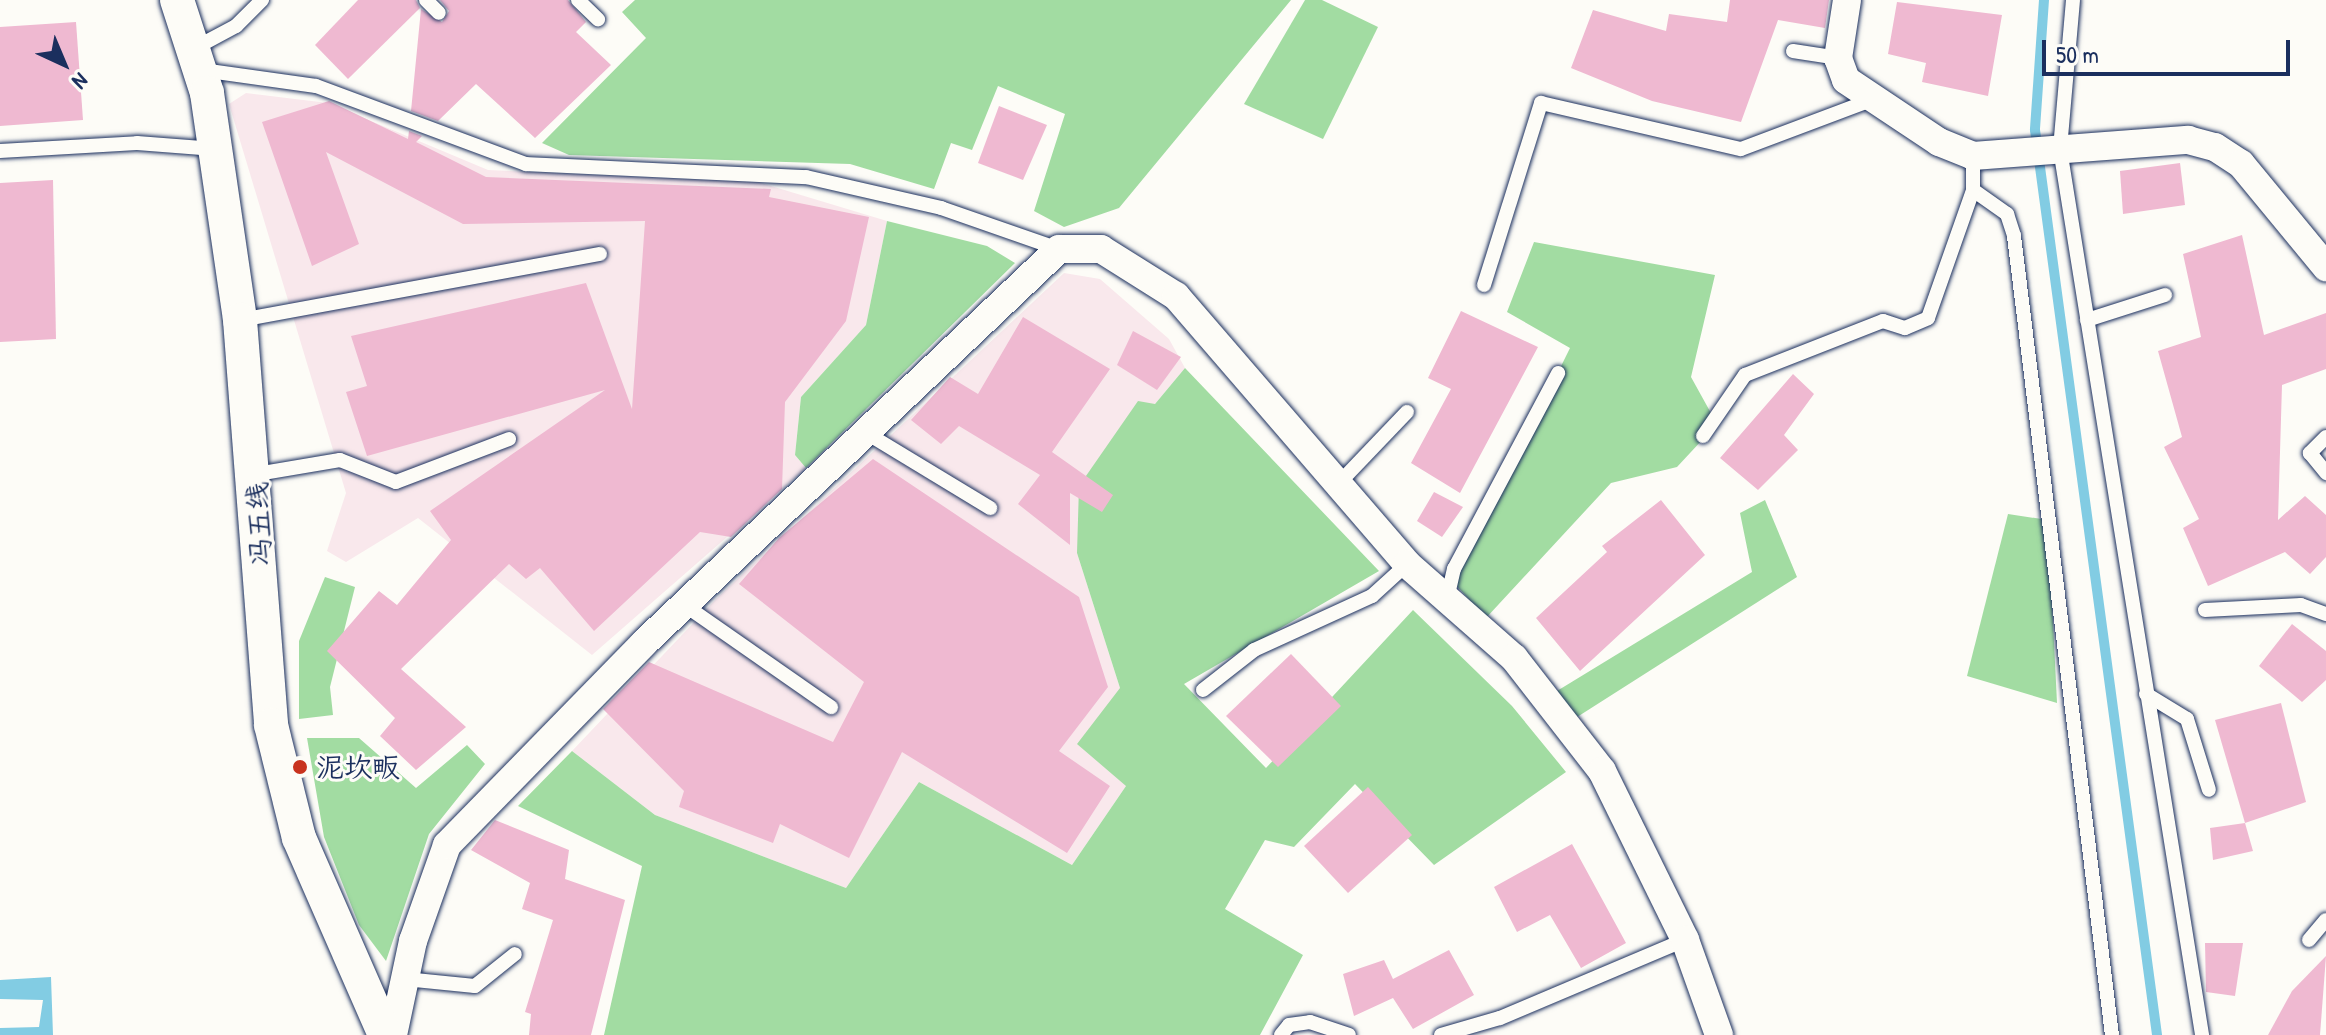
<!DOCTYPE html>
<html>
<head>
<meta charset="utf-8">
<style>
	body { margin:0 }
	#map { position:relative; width:2326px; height:1035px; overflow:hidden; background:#fdfcf7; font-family:"Patrick Hand","LXGW WenKai TC",sans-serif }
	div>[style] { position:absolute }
	.built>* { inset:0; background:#f9e8ec }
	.green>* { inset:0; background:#a2dca2 }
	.water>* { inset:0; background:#82cce3 }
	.stream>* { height:10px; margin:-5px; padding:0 5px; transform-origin:5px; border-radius:5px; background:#82cce3 }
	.building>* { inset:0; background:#efb9d1 }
	.roads { filter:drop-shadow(0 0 2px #1b2f5e) drop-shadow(0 0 2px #1b2f5e) }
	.service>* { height:14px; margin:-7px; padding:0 7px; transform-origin:7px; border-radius:7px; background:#fdfcf7 }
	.minor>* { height:28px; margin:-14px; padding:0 14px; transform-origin:14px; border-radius:14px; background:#fdfcf7 }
	.tertiary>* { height:34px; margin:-17px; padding:0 17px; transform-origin:17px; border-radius:17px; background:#fdfcf7 }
	.dots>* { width:22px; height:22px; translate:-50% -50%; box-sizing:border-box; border:4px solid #fdfcf7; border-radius:50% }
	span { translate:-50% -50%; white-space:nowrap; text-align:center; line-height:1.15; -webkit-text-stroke:6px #fdfcf7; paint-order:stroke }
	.street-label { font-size:28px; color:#1b2f5e }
	.poi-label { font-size:28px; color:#1b2f5e }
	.left { translate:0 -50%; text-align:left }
	.north { position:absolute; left:24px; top:24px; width:80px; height:80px; -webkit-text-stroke:6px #fdfcf7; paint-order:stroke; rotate:136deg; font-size:22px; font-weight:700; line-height:32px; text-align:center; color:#1b2f5e }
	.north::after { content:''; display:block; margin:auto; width:28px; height:36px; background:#1b2f5e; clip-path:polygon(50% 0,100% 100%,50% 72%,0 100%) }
	.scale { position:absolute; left:2042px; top:40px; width:248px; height:36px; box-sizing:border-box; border:4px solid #1b2f5e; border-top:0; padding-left:10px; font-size:24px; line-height:28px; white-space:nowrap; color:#1b2f5e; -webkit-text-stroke:6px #fdfcf7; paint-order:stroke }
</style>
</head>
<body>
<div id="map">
	<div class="built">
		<div style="clip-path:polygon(246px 93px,328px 103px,488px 170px,758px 182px,887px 221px,866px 325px,801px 397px,795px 455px,806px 468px,592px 655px,418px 518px,346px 562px,327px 551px,346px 493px,229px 104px)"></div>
		<div style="clip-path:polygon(1064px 273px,1100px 279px,1169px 339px,1185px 368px,1155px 404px,1077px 553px,1120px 688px,1126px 786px,1072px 865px,919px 782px,846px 888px,655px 815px,572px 751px,716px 599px)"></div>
	</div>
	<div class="green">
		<div style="clip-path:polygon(635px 0,1291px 0,1119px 208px,1064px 227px,1034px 211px,1065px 114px,998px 86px,972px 150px,951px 143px,934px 189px,850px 164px,569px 155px,542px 143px,646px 38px,622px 12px)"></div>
		<div style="clip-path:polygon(1305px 0,1322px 0,1378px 27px,1323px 139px,1244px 104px)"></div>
		<div style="clip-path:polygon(887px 221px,987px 246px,1015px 263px,806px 468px,795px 455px,801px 397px,866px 325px)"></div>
		<div style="clip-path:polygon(1534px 242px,1715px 275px,1691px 377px,1717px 424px,1677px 467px,1611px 483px,1486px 618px,1454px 583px,1570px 348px,1507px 312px)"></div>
		<div style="clip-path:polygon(1185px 368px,1379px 571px,1184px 684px,1266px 768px,1413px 610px,1512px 706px,1566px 772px,1434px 865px,1355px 784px,1294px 847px,1265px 840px,1225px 909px,1303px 955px,1260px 1035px,604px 1035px,642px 866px,518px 806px,572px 751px,655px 815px,846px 888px,919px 782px,1072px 865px,1126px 786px,1077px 744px,1120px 688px,1077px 553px,1079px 486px,1138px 401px,1155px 404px)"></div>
		<div style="clip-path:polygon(1765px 500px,1797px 577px,1574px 719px,1552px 694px,1752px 572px,1740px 513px)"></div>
		<div style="clip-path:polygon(2008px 514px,2048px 520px,2057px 703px,1967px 676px)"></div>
		<div style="clip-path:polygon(325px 577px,355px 587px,330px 687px,333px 715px,299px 719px,299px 641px)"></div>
		<div style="clip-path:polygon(307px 738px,359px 738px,416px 788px,467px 745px,485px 764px,429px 834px,386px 961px,359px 925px,324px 837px)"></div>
	</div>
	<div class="water">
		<div style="clip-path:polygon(51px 977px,53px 1035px,0 1035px,0 1028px,39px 1027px,43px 1000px,0 999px,0 980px)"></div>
	</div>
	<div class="stream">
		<div style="left:2044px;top:0;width:130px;rotate:94deg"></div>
		<div style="left:2035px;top:130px;width:913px;rotate:82.32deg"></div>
	</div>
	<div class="building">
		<div style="clip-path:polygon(358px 0,416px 0,420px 8px,348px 79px,315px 45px)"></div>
		<div style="clip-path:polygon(440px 0,568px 0,586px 22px,576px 32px,611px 65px,535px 138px,476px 84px,438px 121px,411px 111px,421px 9px,442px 22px,449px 11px)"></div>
		<div style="clip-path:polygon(1730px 0,1829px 0,1825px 28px,1778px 20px,1741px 122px,1652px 101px,1571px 68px,1593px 10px,1666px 31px,1669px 14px,1727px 22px)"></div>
		<div style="clip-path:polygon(1897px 2px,2002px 15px,1988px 96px,1922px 82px,1926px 63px,1888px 54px)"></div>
		<div style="clip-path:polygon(76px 22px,83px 120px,0 126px,0 27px)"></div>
		<div style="clip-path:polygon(329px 101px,408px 139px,409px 131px,422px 136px,416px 142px,486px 177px,771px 189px,769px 197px,869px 217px,846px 321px,785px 402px,782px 489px,731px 537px,700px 532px,594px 631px,540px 568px,526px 579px,509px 564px,401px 669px,466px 727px,416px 770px,380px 736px,395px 718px,327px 651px,379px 591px,397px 605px,451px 540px,430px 511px,605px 390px,367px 456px,346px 392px,367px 386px,351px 336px,586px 283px,632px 409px,645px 221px,463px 224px,326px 152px,359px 244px,312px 266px,262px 122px)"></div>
		<div style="clip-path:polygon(999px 106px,1047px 125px,1023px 180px,978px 163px)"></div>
		<div style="clip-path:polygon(2180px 163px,2185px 205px,2123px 214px,2120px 171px)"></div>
		<div style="clip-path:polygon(53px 180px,56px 339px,0 342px,0 183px)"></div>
		<div style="clip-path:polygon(2242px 235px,2264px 335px,2326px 313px,2326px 369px,2282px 385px,2278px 520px,2305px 496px,2326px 515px,2326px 557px,2310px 574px,2285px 552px,2208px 586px,2183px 528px,2199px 519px,2164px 447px,2182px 437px,2158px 351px,2201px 337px,2183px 254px)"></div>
		<div style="clip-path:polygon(1461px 311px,1538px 347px,1460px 493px,1411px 463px,1451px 389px,1428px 378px)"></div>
		<div style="clip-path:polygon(1023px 317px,1110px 369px,1052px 452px,1113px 495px,1102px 512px,1070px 493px,1070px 545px,1018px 504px,1040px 475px,959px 426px,941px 444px,911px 420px,950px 377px,978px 394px)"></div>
		<div style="clip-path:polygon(1133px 331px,1181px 357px,1157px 390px,1117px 365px)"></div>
		<div style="clip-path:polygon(1793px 374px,1814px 394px,1784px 435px,1798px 450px,1758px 490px,1720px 458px)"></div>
		<div style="clip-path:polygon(873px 459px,1079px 597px,1108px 687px,1059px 751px,1110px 786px,1067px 853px,902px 752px,849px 858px,780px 824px,773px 843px,679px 807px,684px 791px,603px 709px,649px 662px,833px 742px,864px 682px,739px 584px,779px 538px)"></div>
		<div style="clip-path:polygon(1434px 492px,1463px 507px,1442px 537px,1417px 521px)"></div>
		<div style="clip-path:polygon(1661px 500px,1705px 555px,1580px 671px,1536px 618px,1607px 552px,1602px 546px)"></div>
		<div style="clip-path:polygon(2292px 624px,2326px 651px,2326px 680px,2302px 702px,2259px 666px)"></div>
		<div style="clip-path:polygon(1291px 654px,1341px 706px,1278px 767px,1226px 716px)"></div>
		<div style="clip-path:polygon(2281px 703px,2306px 802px,2245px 823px,2215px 720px)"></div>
		<div style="clip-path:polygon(1368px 787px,1412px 835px,1348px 893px,1304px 846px)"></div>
		<div style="clip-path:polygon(495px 820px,569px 850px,565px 879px,625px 900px,591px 1035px,529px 1035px,531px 1014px,525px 1012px,553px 920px,522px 909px,530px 883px,471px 850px)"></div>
		<div style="clip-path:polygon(2245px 823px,2253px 851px,2213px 860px,2210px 828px)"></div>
		<div style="clip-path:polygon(1572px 844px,1626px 943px,1581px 968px,1550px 915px,1517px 932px,1494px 887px)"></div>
		<div style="clip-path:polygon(2205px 943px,2243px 943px,2235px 996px,2206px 992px)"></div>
		<div style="clip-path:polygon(1449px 950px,1474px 995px,1413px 1029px,1393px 998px,1354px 1016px,1343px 974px,1384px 960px,1393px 979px)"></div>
		<div style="clip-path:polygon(2326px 956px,2320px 1035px,2268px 1035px,2292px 991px)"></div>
	</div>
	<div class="roads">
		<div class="service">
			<div style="left:426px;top:0;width:18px;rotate:45deg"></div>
			<div style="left:578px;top:0;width:28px;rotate:44deg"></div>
			<div style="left:2073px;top:0;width:150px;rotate:95deg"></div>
			<div style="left:2060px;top:149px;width:897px;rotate:80.89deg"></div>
			<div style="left:193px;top:49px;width:49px;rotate:-28.1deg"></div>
			<div style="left:236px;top:26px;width:37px;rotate:-45deg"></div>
			<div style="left:1793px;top:51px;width:46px;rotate:8.8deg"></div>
			<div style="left:202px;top:70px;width:115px;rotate:8deg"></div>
			<div style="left:316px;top:86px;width:224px;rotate:20.4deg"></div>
			<div style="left:526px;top:164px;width:280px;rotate:2.7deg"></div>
			<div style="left:806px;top:177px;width:139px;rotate:12.9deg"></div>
			<div style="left:941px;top:208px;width:125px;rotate:19.2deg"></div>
			<div style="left:0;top:151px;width:137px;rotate:-3.3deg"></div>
			<div style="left:137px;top:143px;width:78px;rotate:4.4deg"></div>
			<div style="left:1973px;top:190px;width:42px;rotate:35.2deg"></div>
			<div style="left:2007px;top:214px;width:23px;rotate:72deg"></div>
			<div style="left:2014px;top:236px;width:805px;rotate:83.01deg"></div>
			<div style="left:1484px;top:285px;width:191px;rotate:-72.6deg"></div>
			<div style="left:1541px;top:103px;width:205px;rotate:13deg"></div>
			<div style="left:1741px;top:149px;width:137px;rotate:-20.6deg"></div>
			<div style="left:240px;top:320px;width:366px;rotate:-10.4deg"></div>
			<div style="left:2087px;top:320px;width:82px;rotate:-17.8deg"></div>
			<div style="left:868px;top:434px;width:143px;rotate:31.2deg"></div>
			<div style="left:1703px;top:436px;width:74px;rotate:-55.5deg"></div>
			<div style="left:1745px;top:375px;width:148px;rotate:-21.4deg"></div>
			<div style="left:1883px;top:321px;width:23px;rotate:18deg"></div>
			<div style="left:1905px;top:328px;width:25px;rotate:-23deg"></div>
			<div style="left:1928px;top:318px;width:136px;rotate:-70.6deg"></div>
			<div style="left:1973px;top:190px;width:34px;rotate:-90deg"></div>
			<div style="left:2326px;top:437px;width:23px;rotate:135deg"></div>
			<div style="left:2310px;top:453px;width:26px;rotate:51deg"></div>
			<div style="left:257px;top:474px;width:84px;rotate:-9.6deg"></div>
			<div style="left:340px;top:460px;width:60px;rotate:21.4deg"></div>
			<div style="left:396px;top:482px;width:121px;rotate:-20.8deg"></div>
			<div style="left:1340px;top:482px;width:97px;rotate:-46.3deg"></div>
			<div style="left:1447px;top:599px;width:31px;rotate:-77deg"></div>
			<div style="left:1454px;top:569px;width:222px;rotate:-62deg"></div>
			<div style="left:686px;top:606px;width:177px;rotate:34.9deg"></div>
			<div style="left:2205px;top:610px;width:96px;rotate:-3deg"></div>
			<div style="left:2301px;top:605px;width:27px;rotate:20deg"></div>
			<div style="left:1203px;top:690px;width:65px;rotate:-38.1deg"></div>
			<div style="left:1254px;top:650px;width:130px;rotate:-24.6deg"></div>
			<div style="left:1372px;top:596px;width:47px;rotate:-42.4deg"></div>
			<div style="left:2146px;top:694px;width:48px;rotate:31.4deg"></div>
			<div style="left:2187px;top:719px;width:74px;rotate:72.8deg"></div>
			<div style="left:2309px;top:940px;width:26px;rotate:-50deg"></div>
			<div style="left:405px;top:979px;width:70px;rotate:5.7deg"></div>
			<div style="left:475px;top:986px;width:51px;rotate:-38.7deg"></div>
			<div style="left:1281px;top:1035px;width:13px;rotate:-51deg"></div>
			<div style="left:1289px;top:1025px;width:21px;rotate:-8deg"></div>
			<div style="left:1310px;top:1022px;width:41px;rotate:18.4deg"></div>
			<div style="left:1441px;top:1035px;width:61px;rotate:-16.1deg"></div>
			<div style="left:1500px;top:1018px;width:201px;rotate:-22.9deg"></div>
		</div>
		<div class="minor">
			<div style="left:1847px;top:0;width:59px;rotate:98.8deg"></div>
			<div style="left:1838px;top:58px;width:23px;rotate:70deg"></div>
			<div style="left:1846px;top:80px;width:112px;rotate:33.7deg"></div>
			<div style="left:1939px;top:142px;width:37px;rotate:22deg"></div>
			<div style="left:1973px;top:156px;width:216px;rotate:-4.3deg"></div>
			<div style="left:2188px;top:140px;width:28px;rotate:15deg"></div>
			<div style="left:2215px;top:147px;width:31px;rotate:33deg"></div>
			<div style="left:2241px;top:164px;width:134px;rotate:50.5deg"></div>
			<div style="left:393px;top:1035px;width:96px;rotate:-78deg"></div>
			<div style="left:413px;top:941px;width:102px;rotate:-70.5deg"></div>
			<div style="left:447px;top:845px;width:282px;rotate:-45.7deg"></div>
			<div style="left:644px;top:643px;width:572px;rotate:-43.51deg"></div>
			<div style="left:1059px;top:249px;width:42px"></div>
			<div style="left:1101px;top:249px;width:89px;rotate:32.1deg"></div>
			<div style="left:1176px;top:296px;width:354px;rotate:49.2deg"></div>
			<div style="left:1407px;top:564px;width:142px;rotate:41.3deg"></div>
			<div style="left:1514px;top:658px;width:143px;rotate:52.1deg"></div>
			<div style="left:1602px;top:771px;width:188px;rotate:63.8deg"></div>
			<div style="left:1685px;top:940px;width:101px;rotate:70.3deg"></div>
		</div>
		<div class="tertiary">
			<div style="left:177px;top:0;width:98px;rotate:72.1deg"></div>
			<div style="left:207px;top:93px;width:229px;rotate:81.7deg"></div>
			<div style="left:240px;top:320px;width:406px;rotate:85.6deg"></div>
			<div style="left:271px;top:725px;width:116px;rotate:76.1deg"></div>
			<div style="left:299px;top:838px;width:215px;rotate:66.4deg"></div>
		</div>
	</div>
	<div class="dots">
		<div style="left:300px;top:767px;background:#c8321e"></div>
	</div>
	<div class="street-label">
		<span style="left:259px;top:524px;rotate:-93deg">冯五线</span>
	</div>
	<div class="poi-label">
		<span class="left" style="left:316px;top:767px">泥坎畈</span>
	</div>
	<div class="north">N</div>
	<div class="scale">50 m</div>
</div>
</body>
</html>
